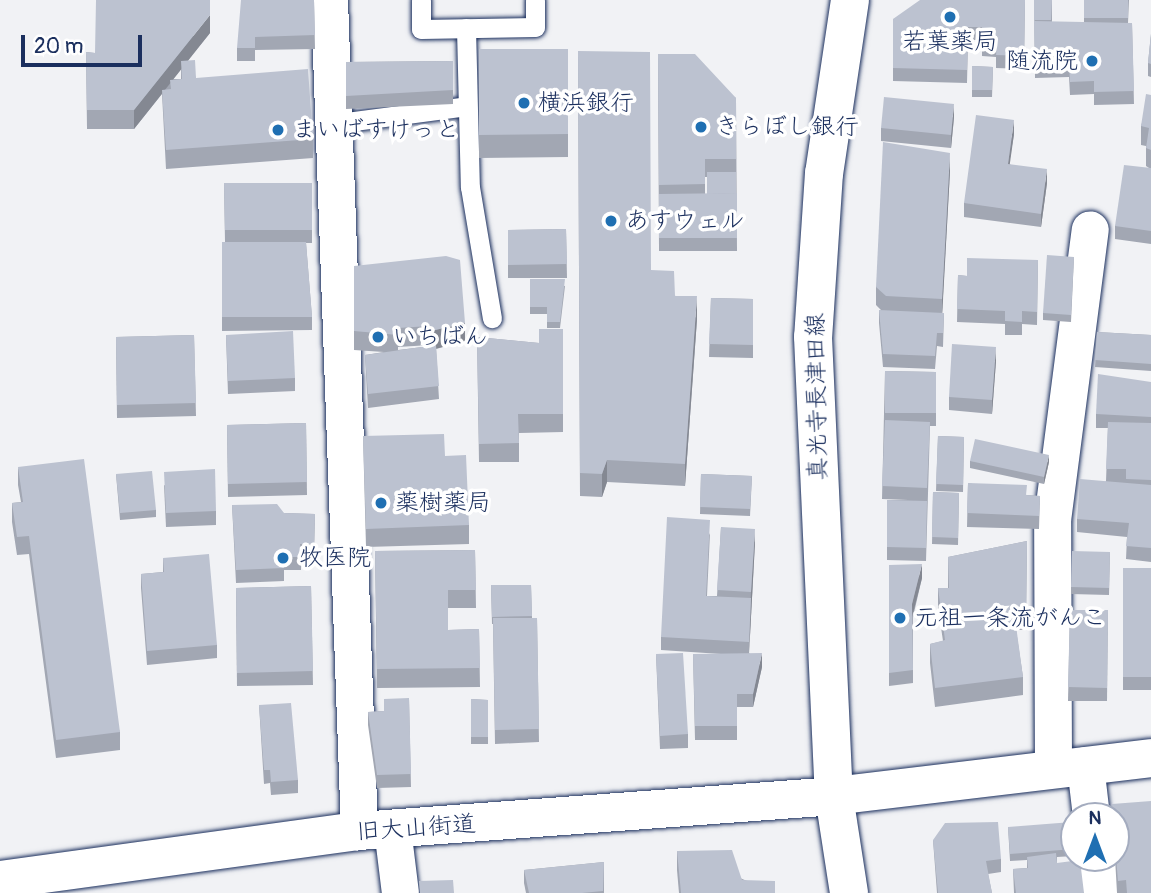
<!DOCTYPE html>
<html>
<head>
<meta charset="utf-8">
<style>
	body { margin:0 }
	#map { position:relative; width:1151px; height:893px; overflow:hidden; background:#f1f2f5; font-family:Pangolin,"Klee One",sans-serif }
	div>[style] { position:absolute }
	.roads { filter:drop-shadow(0 0 2px #1b2f5e) drop-shadow(0 0 2px #1b2f5e) }
	.service>* { height:19px; margin:-9.5px; padding:0 9.5px; transform-origin:9.5px; border-radius:9.5px; background:#fff }
	.minor>* { height:37px; margin:-18.5px; padding:0 18.5px; transform-origin:18.5px; border-radius:18.5px; background:#fff }
	.tertiary>* { height:38px; margin:-19px; padding:0 19px; transform-origin:19px; border-radius:19px; background:#fff }
	.secondary>* { height:38px; margin:-19px; padding:0 19px; transform-origin:19px; border-radius:19px; background:#fff }
	.wall>* { inset:0; background:#a2a7b3 }
	.shaded-wall>* { inset:0; background:#848892 }
	.building>* { inset:0; background:#bcc2d0 }
	.dots>* { width:19px; height:19px; translate:-50% -50%; box-sizing:border-box; border:4px solid #fff; border-radius:50% }
	span { translate:-50% -50%; white-space:nowrap; text-align:center; line-height:1.15; -webkit-text-stroke:7px #fff; paint-order:stroke }
	.poi-label { font-size:24px; color:#1b2f5e }
	.right { translate:-100% -50%; text-align:right }
	.left { translate:0 -50%; text-align:left }
	.street-label { font-size:24px; color:#1b2f5e }
	.north { position:absolute; left:1060px; top:802px; width:70px; height:70px; box-sizing:border-box; background:#fff; border:2px solid #a4acbf; border-radius:50%; rotate:0deg; font-size:19px; font-weight:700; line-height:28px; text-align:center; color:#1b2f5e }
	.north::after { content:''; display:block; margin:auto; width:24px; height:32px; background:#1f6fb2; clip-path:polygon(50% 0,100% 100%,50% 72%,0 100%) }
	.scale { position:absolute; left:21px; top:35px; width:121px; height:32px; box-sizing:border-box; border:4px solid #1b2f5e; border-top:0; padding-left:9px; font-size:21px; line-height:24px; white-space:nowrap; color:#1b2f5e; -webkit-text-stroke:5px #fff; paint-order:stroke }
</style>
</head>
<body>
<div id="map">
	<div class="roads">
		<div class="service">
			<div style="left:421px;top:0;width:29px;rotate:90deg"></div>
			<div style="left:421px;top:29px;width:114px;rotate:-1deg"></div>
			<div style="left:535px;top:27px;width:27px;rotate:-90deg"></div>
			<div style="left:466px;top:28px;width:159px;rotate:88.6deg"></div>
			<div style="left:470px;top:187px;width:133px;rotate:80.5deg"></div>
			<div style="left:331px;top:124px;width:137px;rotate:-7.5deg"></div>
		</div>
		<div class="minor">
			<div style="left:329px;top:0;width:832px;rotate:87.93deg"></div>
			<div style="left:1085px;top:765px;width:51px;rotate:83.3deg"></div>
			<div style="left:1053px;top:768px;width:248px;rotate:-90.2deg"></div>
			<div style="left:1052px;top:520px;width:293px;rotate:-82.6deg"></div>
			<div style="left:392px;top:828px;width:65px;rotate:83deg"></div>
			<div style="left:1096px;top:858px;width:35px;rotate:82deg"></div>
		</div>
		<div class="tertiary">
			<div style="left:0;top:880px;width:362px;rotate:-7.8deg"></div>
			<div style="left:359px;top:831px;width:476px;rotate:-4.2deg"></div>
			<div style="left:834px;top:796px;width:98px;rotate:81.2deg"></div>
		</div>
		<div class="secondary">
			<div style="left:850px;top:0;width:175px;rotate:98.5deg"></div>
			<div style="left:824px;top:173px;width:164px;rotate:93.8deg"></div>
			<div style="left:813px;top:337px;width:459px;rotate:87.4deg"></div>
			<div style="left:834px;top:796px;width:319px;rotate:-6.8deg"></div>
		</div>
	</div>
	<div class="wall">
		<div style="clip-path:polygon(314px 0,315px 49px,255px 50px,255px 61px,237px 61px,237px 48px)"></div>
		<div style="clip-path:polygon(1025px 0,1024px 69px,996px 68px,996px 57px,982px 56px,982px 40px,968px 40px,967px 83px,893px 81px,893px 19px)"></div>
		<div style="clip-path:polygon(1034px 0,1052px 0,1052px 22px,1084px 22px,1084px 0,1129px 0,1128px 23px,1132px 23px,1134px 104px,1094px 105px,1094px 94px,1070px 95px,1069px 77px,1035px 78px)"></div>
		<div style="clip-path:polygon(evenodd,210px 33px,188px 60px,196px 78px,313px 139px,313px 158px,166px 169px,162px 94px,134px 129px,87px 129px,86px 52px,95px 53px,210px 33px,181px 69px,181px 79px,173px 79px,181px 69px)"></div>
		<div style="clip-path:polygon(1151px 34px,1151px 77px,1148px 76px,1148px 63px)"></div>
		<div style="clip-path:polygon(479px 49px,568px 49px,568px 157px,479px 158px)"></div>
		<div style="clip-path:polygon(578px 51px,651px 270px,697px 319px,685px 486px,607px 482px,602px 497px,580px 496px)"></div>
		<div style="clip-path:polygon(evenodd,658px 54px,736px 98px,737px 251px,659px 251px,658px 54px,705px 177px,707px 177px,707px 194px,705px 194px,705px 177px)"></div>
		<div style="clip-path:polygon(453px 61px,453px 104px,346px 109px,346px 62px)"></div>
		<div style="clip-path:polygon(972px 66px,993px 67px,992px 97px,972px 97px)"></div>
		<div style="clip-path:polygon(1151px 95px,1151px 244px,1115px 239px,1115px 226px,1149px 168px,1146px 166px,1146px 146px,1141px 145px,1141px 126px)"></div>
		<div style="clip-path:polygon(954px 117px,951px 148px,881px 141px,881px 128px)"></div>
		<div style="clip-path:polygon(1014px 134px,1009px 164px,1047px 183px,1041px 227px,964px 217px,964px 203px)"></div>
		<div style="clip-path:polygon(950px 171px,942px 313px,944px 313px,943px 347px,937px 346px,935px 369px,883px 367px,879px 323px,879px 310px,881px 310px,876px 305px,876px 287px)"></div>
		<div style="clip-path:polygon(224px 183px,312px 183px,312px 243px,306px 243px,312px 317px,312px 330px,222px 331px,222px 242px,225px 242px)"></div>
		<div style="clip-path:polygon(566px 229px,567px 278px,508px 278px,508px 230px)"></div>
		<div style="clip-path:polygon(1074px 257px,1071px 322px,1043px 320px,1043px 313px)"></div>
		<div style="clip-path:polygon(1038px 260px,1037px 325px,1022px 324px,1022px 335px,1005px 335px,1005px 324px,957px 322px,958px 275px,967px 276px)"></div>
		<div style="clip-path:polygon(evenodd,354px 266px,465px 341px,436px 349px,439px 399px,368px 408px,365px 355px,384px 352px,354px 350px,354px 266px,430px 345px,431px 346px,398px 350px,398px 347px,430px 345px)"></div>
		<div style="clip-path:polygon(530px 279px,565px 286px,560px 328px,547px 328px,547px 314px,530px 314px)"></div>
		<div style="clip-path:polygon(711px 298px,753px 299px,753px 358px,709px 357px)"></div>
		<div style="clip-path:polygon(563px 329px,563px 432px,519px 433px,519px 462px,479px 462px,477px 337px,539px 343px)"></div>
		<div style="clip-path:polygon(1097px 332px,1151px 335px,1151px 371px,1095px 367px)"></div>
		<div style="clip-path:polygon(194px 335px,196px 416px,117px 418px,116px 337px)"></div>
		<div style="clip-path:polygon(226px 335px,295px 378px,295px 391px,228px 394px)"></div>
		<div style="clip-path:polygon(996px 361px,992px 414px,949px 410px,949px 397px)"></div>
		<div style="clip-path:polygon(885px 371px,936px 372px,936px 426px,930px 426px,926px 561px,887px 560px,887px 500px,908px 500px,882px 499px)"></div>
		<div style="clip-path:polygon(1151px 382px,1151px 562px,1126px 559px,1127px 537px,1077px 532px,1077px 519px,1106px 481px,1108px 428px,1096px 428px,1096px 414px)"></div>
		<div style="clip-path:polygon(306px 423px,307px 495px,228px 497px,227px 425px)"></div>
		<div style="clip-path:polygon(363px 436px,445px 456px,469px 525px,469px 544px,366px 547px)"></div>
		<div style="clip-path:polygon(938px 436px,964px 437px,963px 492px,936px 491px)"></div>
		<div style="clip-path:polygon(970px 461px,1049px 462px,1044px 484px,970px 468px)"></div>
		<div style="clip-path:polygon(18px 467px,120px 732px,120px 750px,56px 758px,29px 554px,17px 555px,12px 522px,12px 503px,21px 502px,18px 485px)"></div>
		<div style="clip-path:polygon(116px 474px,156px 510px,156px 517px,120px 520px)"></div>
		<div style="clip-path:polygon(701px 474px,752px 476px,750px 516px,700px 514px)"></div>
		<div style="clip-path:polygon(968px 483px,1027px 495px,1040px 496px,1039px 529px,967px 527px)"></div>
		<div style="clip-path:polygon(164px 485px,216px 511px,216px 525px,166px 527px)"></div>
		<div style="clip-path:polygon(933px 492px,959px 493px,958px 545px,932px 544px)"></div>
		<div style="clip-path:polygon(232px 505px,284px 513px,315px 514px,314px 557px,301px 557px,301px 570px,284px 570px,284px 581px,236px 583px)"></div>
		<div style="clip-path:polygon(721px 527px,755px 542px,749px 653px,762px 667px,753px 707px,737px 707px,737px 740px,695px 740px,693px 654px,721px 654px,661px 650px,661px 637px,710px 533px,707px 596px,717px 596px)"></div>
		<div style="clip-path:polygon(1027px 541px,1026px 630px,1016px 630px,1023px 677px,1023px 695px,935px 707px,930px 663px,930px 644px,943px 641px,938px 607px,938px 588px,948px 588px,948px 557px)"></div>
		<div style="clip-path:polygon(475px 550px,476px 608px,448px 608px,448px 630px,479px 629px,480px 687px,377px 688px,375px 551px)"></div>
		<div style="clip-path:polygon(1110px 552px,1109px 595px,1071px 594px,1071px 587px)"></div>
		<div style="clip-path:polygon(163px 558px,217px 645px,217px 658px,147px 665px,141px 588px,141px 574px,163px 572px)"></div>
		<div style="clip-path:polygon(889px 565px,922px 578px,913px 617px,913px 683px,889px 686px)"></div>
		<div style="clip-path:polygon(1123px 568px,1151px 568px,1151px 690px,1123px 690px)"></div>
		<div style="clip-path:polygon(491px 585px,531px 585px,532px 618px,537px 618px,539px 742px,495px 744px,493px 624px,492px 624px)"></div>
		<div style="clip-path:polygon(311px 586px,313px 685px,237px 686px,236px 588px)"></div>
		<div style="clip-path:polygon(1070px 610px,1108px 610px,1107px 701px,1068px 701px)"></div>
		<div style="clip-path:polygon(656px 654px,688px 734px,688px 748px,660px 749px)"></div>
		<div style="clip-path:polygon(409px 698px,411px 787px,377px 788px,368px 725px,368px 712px,384px 711px)"></div>
		<div style="clip-path:polygon(471px 699px,488px 700px,488px 744px,471px 744px)"></div>
		<div style="clip-path:polygon(259px 705px,298px 780px,298px 793px,271px 795px,270px 783px,264px 784px)"></div>
		<div style="clip-path:polygon(1112px 804px,1151px 893px,1117px 893px,1115px 858px,1116px 858px,1116px 816px,1112px 816px)"></div>
		<div style="clip-path:polygon(1008px 827px,1074px 843px,1074px 856px,1057px 857px,1057px 863px,1084px 893px,1014px 893px,1013px 869px,1027px 868px,1027px 860px,1010px 861px)"></div>
		<div style="clip-path:polygon(933px 840px,1001px 859px,1001px 872px,988px 874px,992px 893px,937px 893px)"></div>
		<div style="clip-path:polygon(677px 851px,775px 893px,679px 893px,677px 870px)"></div>
		<div style="clip-path:polygon(604px 862px,604px 893px,526px 893px,524px 883px,524px 870px)"></div>
	</div>
	<div class="shaded-wall">
		<div style="clip-path:polygon(210px 15px,210px 33px,134px 129px,134px 110px)"></div>
		<div style="clip-path:polygon(954px 104px,954px 117px,951px 148px,951px 135px)"></div>
		<div style="clip-path:polygon(1014px 120px,1014px 134px,1008px 177px,1008px 164px)"></div>
		<div style="clip-path:polygon(950px 153px,950px 171px,942px 318px,942px 299px)"></div>
		<div style="clip-path:polygon(1047px 169px,1047px 183px,1041px 227px,1041px 214px)"></div>
		<div style="clip-path:polygon(697px 296px,697px 319px,685px 486px,685px 464px)"></div>
		<div style="clip-path:polygon(465px 323px,465px 341px,431px 350px,431px 331px)"></div>
		<div style="clip-path:polygon(996px 347px,996px 361px,992px 414px,992px 400px)"></div>
		<div style="clip-path:polygon(1049px 455px,1049px 462px,1044px 484px,1044px 477px)"></div>
		<div style="clip-path:polygon(607px 460px,607px 482px,602px 497px,602px 474px)"></div>
		<div style="clip-path:polygon(755px 529px,755px 542px,749px 655px,751px 592px)"></div>
		<div style="clip-path:polygon(922px 564px,922px 578px,912px 617px,912px 604px)"></div>
		<div style="clip-path:polygon(762px 653px,762px 667px,753px 707px,753px 694px)"></div>
	</div>
	<div class="building">
		<div style="clip-path:polygon(96px 0,210px 0,210px 15px,134px 110px,87px 110px,86px 52px,95px 53px)"></div>
		<div style="clip-path:polygon(241px 0,314px 0,315px 35px,255px 37px,255px 48px,237px 48px)"></div>
		<div style="clip-path:polygon(920px 0,1025px 0,1024px 56px,996px 55px,997px 43px,982px 43px,982px 27px,968px 27px,967px 70px,893px 68px,893px 19px)"></div>
		<div style="clip-path:polygon(1034px 0,1052px 0,1051px 20px,1034px 20px)"></div>
		<div style="clip-path:polygon(1084px 0,1128px 0,1128px 18px,1084px 18px)"></div>
		<div style="clip-path:polygon(1034px 21px,1132px 23px,1134px 91px,1094px 92px,1094px 81px,1070px 82px,1069px 64px,1035px 65px)"></div>
		<div style="clip-path:polygon(1151px 34px,1151px 64px,1148px 63px)"></div>
		<div style="clip-path:polygon(479px 49px,568px 49px,568px 134px,479px 135px)"></div>
		<div style="clip-path:polygon(578px 51px,650px 52px,651px 270px,674px 271px,675px 296px,697px 296px,685px 464px,607px 460px,602px 474px,580px 473px)"></div>
		<div style="clip-path:polygon(658px 54px,695px 54px,736px 98px,736px 159px,705px 159px,705px 184px,659px 185px)"></div>
		<div style="clip-path:polygon(195px 60px,196px 78px,308px 69px,313px 139px,166px 150px,162px 90px,171px 89px,170px 80px,182px 79px,181px 61px)"></div>
		<div style="clip-path:polygon(453px 61px,453px 90px,346px 96px,346px 62px)"></div>
		<div style="clip-path:polygon(972px 66px,993px 67px,992px 90px,972px 90px)"></div>
		<div style="clip-path:polygon(1146px 94px,1151px 95px,1151px 150px,1146px 148px,1149px 128px,1141px 126px)"></div>
		<div style="clip-path:polygon(884px 97px,954px 104px,951px 135px,881px 128px)"></div>
		<div style="clip-path:polygon(976px 115px,1014px 120px,1008px 164px,1047px 169px,1041px 214px,964px 203px)"></div>
		<div style="clip-path:polygon(883px 142px,950px 153px,942px 299px,886px 296px,876px 287px)"></div>
		<div style="clip-path:polygon(1124px 165px,1151px 168px,1151px 231px,1115px 226px)"></div>
		<div style="clip-path:polygon(707px 172px,736px 172px,736px 193px,707px 194px)"></div>
		<div style="clip-path:polygon(224px 183px,312px 183px,312px 230px,225px 230px)"></div>
		<div style="clip-path:polygon(737px 193px,737px 238px,659px 238px,659px 194px)"></div>
		<div style="clip-path:polygon(566px 229px,567px 264px,508px 265px,508px 230px)"></div>
		<div style="clip-path:polygon(222px 242px,306px 242px,312px 317px,222px 317px)"></div>
		<div style="clip-path:polygon(1047px 255px,1074px 257px,1071px 315px,1043px 313px)"></div>
		<div style="clip-path:polygon(446px 256px,460px 260px,465px 323px,431px 331px,430px 326px,398px 328px,398px 335px,354px 331px,354px 266px)"></div>
		<div style="clip-path:polygon(967px 258px,1038px 260px,1037px 312px,1022px 311px,1022px 322px,1005px 321px,1005px 311px,957px 309px,958px 275px,967px 276px)"></div>
		<div style="clip-path:polygon(530px 279px,565px 279px,560px 322px,547px 322px,547px 307px,530px 307px)"></div>
		<div style="clip-path:polygon(711px 298px,753px 299px,753px 345px,709px 344px)"></div>
		<div style="clip-path:polygon(879px 310px,944px 313px,943px 333px,937px 333px,935px 356px,883px 354px)"></div>
		<div style="clip-path:polygon(539px 329px,563px 329px,563px 414px,518px 414px,519px 443px,479px 444px,477px 337px,539px 343px)"></div>
		<div style="clip-path:polygon(293px 331px,295px 378px,228px 381px,226px 335px)"></div>
		<div style="clip-path:polygon(1097px 332px,1151px 335px,1151px 364px,1095px 360px)"></div>
		<div style="clip-path:polygon(194px 335px,196px 403px,117px 405px,116px 337px)"></div>
		<div style="clip-path:polygon(952px 344px,996px 347px,992px 400px,949px 397px)"></div>
		<div style="clip-path:polygon(436px 345px,439px 386px,368px 394px,365px 355px)"></div>
		<div style="clip-path:polygon(885px 371px,936px 372px,936px 413px,885px 413px)"></div>
		<div style="clip-path:polygon(1098px 374px,1151px 382px,1151px 417px,1096px 414px)"></div>
		<div style="clip-path:polygon(885px 420px,930px 422px,927px 488px,882px 486px)"></div>
		<div style="clip-path:polygon(1108px 422px,1151px 423px,1151px 480px,1126px 479px,1126px 469px,1106px 469px)"></div>
		<div style="clip-path:polygon(306px 423px,307px 482px,228px 484px,227px 425px)"></div>
		<div style="clip-path:polygon(444px 434px,445px 456px,466px 455px,469px 525px,366px 529px,363px 436px)"></div>
		<div style="clip-path:polygon(938px 436px,964px 437px,963px 485px,936px 484px)"></div>
		<div style="clip-path:polygon(975px 439px,1049px 455px,1044px 477px,970px 461px)"></div>
		<div style="clip-path:polygon(84px 459px,120px 732px,56px 740px,29px 536px,17px 537px,12px 503px,23px 502px,18px 467px)"></div>
		<div style="clip-path:polygon(215px 469px,216px 511px,166px 513px,164px 472px)"></div>
		<div style="clip-path:polygon(152px 471px,156px 510px,120px 513px,116px 474px)"></div>
		<div style="clip-path:polygon(701px 474px,752px 476px,750px 509px,700px 507px)"></div>
		<div style="clip-path:polygon(1080px 479px,1151px 485px,1151px 548px,1126px 546px,1129px 523px,1077px 519px)"></div>
		<div style="clip-path:polygon(968px 483px,1027px 485px,1026px 495px,1040px 496px,1039px 516px,967px 513px)"></div>
		<div style="clip-path:polygon(933px 492px,959px 493px,958px 538px,932px 537px)"></div>
		<div style="clip-path:polygon(887px 500px,927px 501px,926px 548px,887px 547px)"></div>
		<div style="clip-path:polygon(277px 504px,284px 513px,315px 514px,314px 544px,300px 544px,301px 557px,284px 557px,284px 568px,236px 570px,232px 505px)"></div>
		<div style="clip-path:polygon(667px 517px,710px 520px,706px 596px,751px 598px,749px 642px,661px 637px)"></div>
		<div style="clip-path:polygon(721px 527px,755px 529px,751px 592px,717px 590px)"></div>
		<div style="clip-path:polygon(1027px 541px,1026px 611px,1014px 611px,1023px 677px,935px 688px,930px 644px,945px 640px,938px 588px,949px 588px,948px 557px)"></div>
		<div style="clip-path:polygon(475px 550px,476px 590px,448px 590px,448px 630px,479px 629px,480px 668px,377px 669px,375px 551px)"></div>
		<div style="clip-path:polygon(1072px 551px,1110px 552px,1109px 588px,1071px 587px)"></div>
		<div style="clip-path:polygon(209px 554px,217px 645px,147px 651px,141px 574px,164px 572px,163px 558px)"></div>
		<div style="clip-path:polygon(922px 564px,912px 604px,913px 670px,889px 673px,889px 565px)"></div>
		<div style="clip-path:polygon(1123px 568px,1151px 568px,1151px 677px,1123px 677px)"></div>
		<div style="clip-path:polygon(491px 585px,531px 585px,532px 616px,492px 617px)"></div>
		<div style="clip-path:polygon(311px 586px,313px 671px,237px 673px,236px 588px)"></div>
		<div style="clip-path:polygon(1070px 610px,1108px 610px,1107px 688px,1068px 687px)"></div>
		<div style="clip-path:polygon(493px 618px,537px 618px,539px 729px,495px 730px)"></div>
		<div style="clip-path:polygon(683px 653px,688px 734px,660px 736px,656px 654px)"></div>
		<div style="clip-path:polygon(762px 653px,753px 694px,737px 694px,737px 726px,695px 726px,693px 654px)"></div>
		<div style="clip-path:polygon(409px 698px,411px 774px,377px 775px,368px 712px,384px 711px,384px 699px)"></div>
		<div style="clip-path:polygon(471px 699px,488px 700px,488px 737px,471px 737px)"></div>
		<div style="clip-path:polygon(291px 703px,298px 780px,271px 782px,270px 770px,264px 770px,259px 705px)"></div>
		<div style="clip-path:polygon(1151px 801px,1151px 893px,1127px 893px,1126px 880px,1118px 881px,1116px 857px,1116px 816px,1113px 816px,1112px 804px)"></div>
		<div style="clip-path:polygon(998px 822px,1001px 859px,986px 861px,992px 893px,938px 893px,933px 840px,945px 823px)"></div>
		<div style="clip-path:polygon(1072px 822px,1074px 849px,1010px 854px,1008px 827px)"></div>
		<div style="clip-path:polygon(732px 850px,742px 880px,775px 881px,775px 893px,681px 893px,677px 851px)"></div>
		<div style="clip-path:polygon(1056px 853px,1057px 863px,1080px 860px,1084px 893px,1016px 893px,1013px 869px,1028px 868px,1027px 857px)"></div>
		<div style="clip-path:polygon(604px 862px,603px 891px,582px 893px,529px 893px,524px 870px)"></div>
		<div style="clip-path:polygon(453px 880px,454px 893px,420px 893px,419px 881px)"></div>
	</div>
	<div class="dots">
		<div style="left:950px;top:17px;background:#1f6fb2"></div>
		<div style="left:1092px;top:61px;background:#1f6fb2"></div>
		<div style="left:524px;top:103px;background:#1f6fb2"></div>
		<div style="left:701px;top:127px;background:#1f6fb2"></div>
		<div style="left:278px;top:130px;background:#1f6fb2"></div>
		<div style="left:611px;top:221px;background:#1f6fb2"></div>
		<div style="left:378px;top:337px;background:#1f6fb2"></div>
		<div style="left:381px;top:503px;background:#1f6fb2"></div>
		<div style="left:283px;top:558px;background:#1f6fb2"></div>
		<div style="left:900px;top:618px;background:#1f6fb2"></div>
	</div>
	<div class="poi-label">
		<span style="left:950px;top:42px">若葉薬局</span>
		<span class="right" style="left:1078px;top:61px">随流院</span>
		<span class="left" style="left:538px;top:103px">横浜銀行</span>
		<span class="left" style="left:715px;top:127px">きらぼし銀行</span>
		<span class="left" style="left:292px;top:130px">まいばすけっと</span>
		<span class="left" style="left:625px;top:221px">あすウェル</span>
		<span class="left" style="left:392px;top:337px">いちばん</span>
		<span class="left" style="left:395px;top:503px">薬樹薬局</span>
		<span class="left" style="left:299px;top:558px">牧医院</span>
		<span class="left" style="left:914px;top:618px">元祖一条流がんこ</span>
	</div>
	<div class="street-label">
		<span style="left:817px;top:397px;rotate:-91deg">真光寺長津田線</span>
		<span style="left:416px;top:828px;rotate:-4deg">旧大山街道</span>
	</div>
	<div class="north">N</div>
	<div class="scale">20 m</div>
</div>
</body>
</html>
